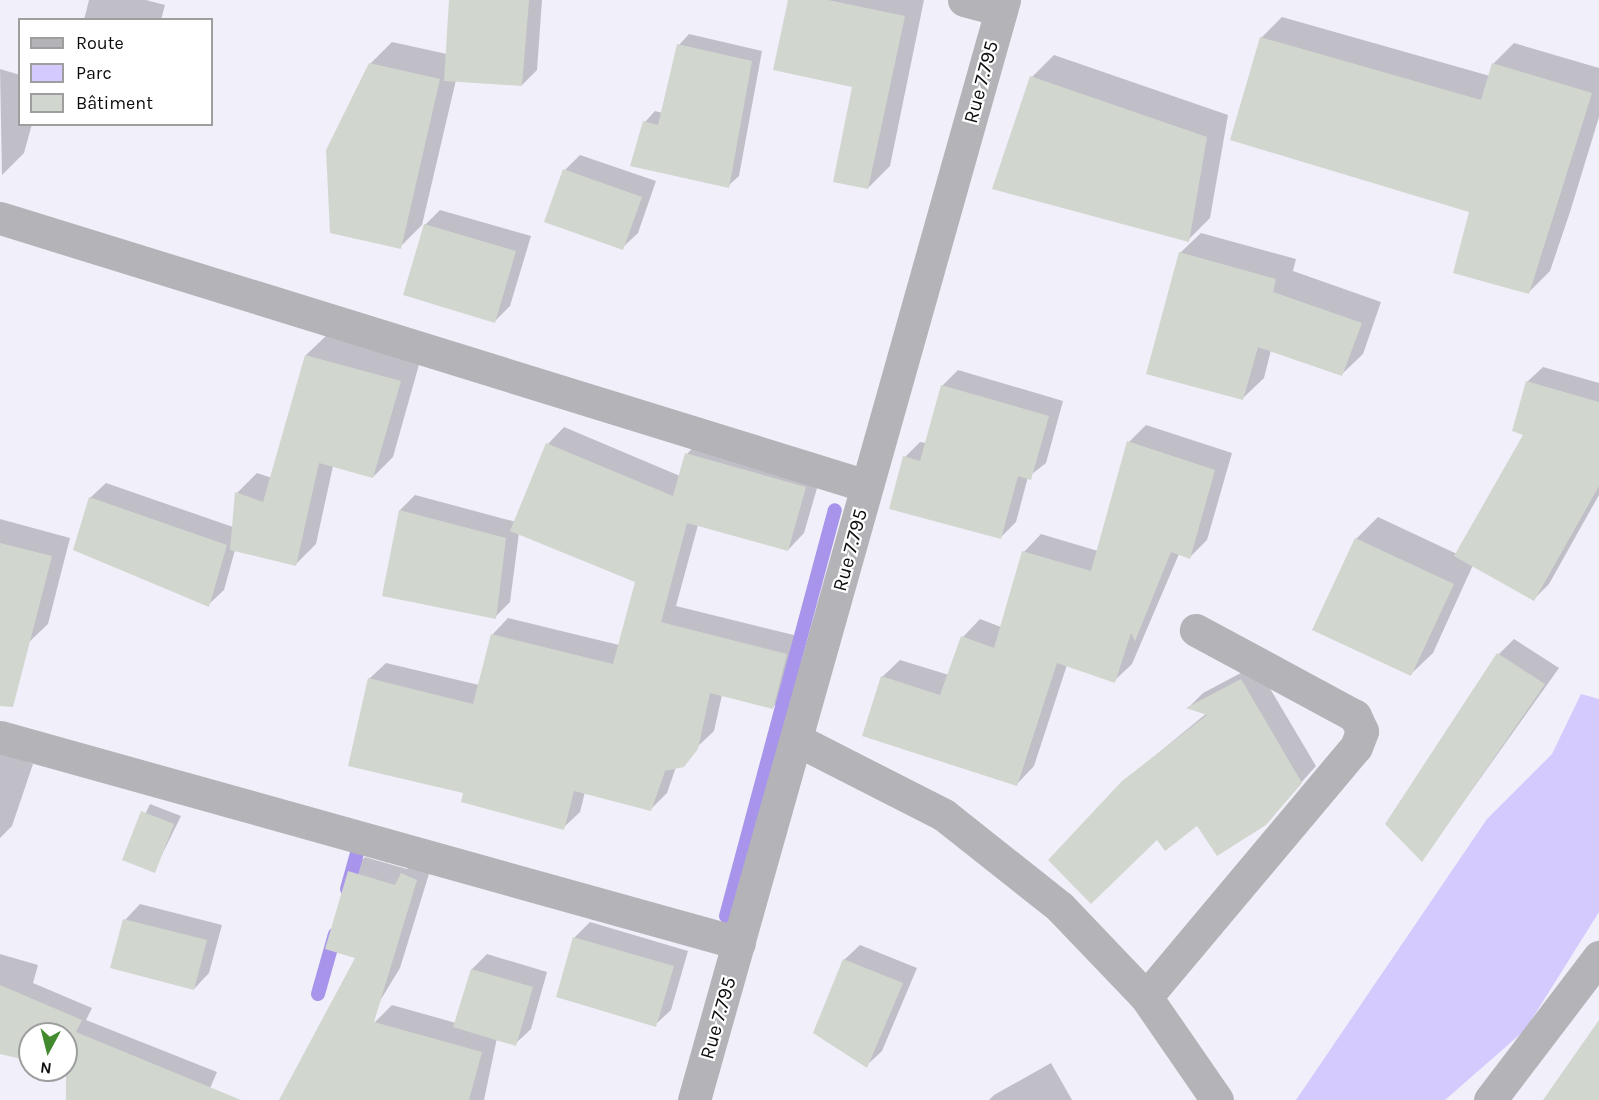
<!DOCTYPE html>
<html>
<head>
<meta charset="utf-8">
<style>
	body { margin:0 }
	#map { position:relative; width:1599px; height:1100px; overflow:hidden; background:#f1eff9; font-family:Karla,sans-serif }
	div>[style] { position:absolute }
	.green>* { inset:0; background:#d4cafe }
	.shadow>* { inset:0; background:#0003 }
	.stream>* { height:14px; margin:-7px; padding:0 7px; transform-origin:7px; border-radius:7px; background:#a895eb }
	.building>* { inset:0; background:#d1d7cf }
	.minor>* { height:33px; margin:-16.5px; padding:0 16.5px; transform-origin:16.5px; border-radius:16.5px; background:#b4b4b8 }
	span { translate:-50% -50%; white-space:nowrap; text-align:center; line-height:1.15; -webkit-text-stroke:4.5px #fff; paint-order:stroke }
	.street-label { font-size:20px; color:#0d0c0f }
	.legend { position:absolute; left:18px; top:18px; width:195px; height:108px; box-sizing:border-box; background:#fff; border:2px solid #9e9e9f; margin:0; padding:8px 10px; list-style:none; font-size:18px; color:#0d0c0f }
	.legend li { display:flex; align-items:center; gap:12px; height:30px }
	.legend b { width:30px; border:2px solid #9e9e9f }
	.north { position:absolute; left:18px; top:1022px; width:60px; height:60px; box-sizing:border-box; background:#fff; border:2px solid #9e9e9f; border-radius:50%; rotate:187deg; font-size:16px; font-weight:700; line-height:24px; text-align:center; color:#0d0c0f }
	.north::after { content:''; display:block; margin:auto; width:21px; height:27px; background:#43892e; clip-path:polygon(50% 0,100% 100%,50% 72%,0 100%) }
</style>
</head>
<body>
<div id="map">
	<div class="green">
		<div style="clip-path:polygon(1581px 694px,1599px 699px,1599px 912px,1525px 1030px,1445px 1100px,1296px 1100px,1487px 819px,1552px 754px)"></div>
	</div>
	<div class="shadow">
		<div style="clip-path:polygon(89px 0,146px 0,165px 5px,161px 20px,84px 20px)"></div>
		<div style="clip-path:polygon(451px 0,542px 0,537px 70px,522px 85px,456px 80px,422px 225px,400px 247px,370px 64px,392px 42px,447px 54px)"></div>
		<div style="clip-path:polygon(790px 0,924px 0,890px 166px,868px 188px,854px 86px)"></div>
		<div style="clip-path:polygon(1282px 17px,1490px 76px,1493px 64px,1514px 43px,1599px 68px,1599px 117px,1570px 212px,1550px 271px,1529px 292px,1471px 211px,1261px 38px)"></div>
		<div style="clip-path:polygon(689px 34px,762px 51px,739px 176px,728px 186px,645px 122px,655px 111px,663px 113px,679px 45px)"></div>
		<div style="clip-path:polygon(1054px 55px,1228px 115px,1210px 218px,1188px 240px,1032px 77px)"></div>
		<div style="clip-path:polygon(0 69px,20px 75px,20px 124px,32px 124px,24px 153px,2px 175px)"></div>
		<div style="clip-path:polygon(580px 155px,656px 181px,638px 233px,622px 248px,565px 170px)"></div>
		<div style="clip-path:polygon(440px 210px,531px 236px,510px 306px,495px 321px,425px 225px)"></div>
		<div style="clip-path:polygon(1201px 233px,1296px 259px,1293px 271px,1381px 302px,1363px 354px,1342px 374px,1271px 350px,1264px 378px,1243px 398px,1180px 253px)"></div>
		<div style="clip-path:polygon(327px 335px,420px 361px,393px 457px,373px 477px,333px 466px,316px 544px,296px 564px,235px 550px,224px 590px,208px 605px,90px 498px,106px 483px,233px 527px,237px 493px,257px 473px,272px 478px,306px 355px)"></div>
		<div style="clip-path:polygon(1543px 367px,1599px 383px,1599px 495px,1549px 584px,1534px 599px,1473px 565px,1433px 653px,1411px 674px,1356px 539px,1378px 517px,1457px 554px,1526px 434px,1527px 382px)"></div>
		<div style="clip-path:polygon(958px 370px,1063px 401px,1046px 463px,1028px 477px,1016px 522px,1001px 537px,905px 457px,920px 442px,926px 443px,942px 386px)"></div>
		<div style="clip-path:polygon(1146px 425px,1232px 453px,1207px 540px,1190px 557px,1179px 554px,1132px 664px,1114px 681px,1067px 665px,1034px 766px,1017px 784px,882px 677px,900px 660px,949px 675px,963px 637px,980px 619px,1001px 627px,1024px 552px,1041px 534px,1098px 551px,1129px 442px)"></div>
		<div style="clip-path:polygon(564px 427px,680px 476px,687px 454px,703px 437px,822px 471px,804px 533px,788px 550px,698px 525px,676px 606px,802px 637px,789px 691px,772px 708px,722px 695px,714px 731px,676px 767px,667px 793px,650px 810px,585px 792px,580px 812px,563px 828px,465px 791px,369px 679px,386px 663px,479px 685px,492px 635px,508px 618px,619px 645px,636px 582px,519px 533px,510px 602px,495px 617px,400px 510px,415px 495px,516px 522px,548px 444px)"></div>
		<div style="clip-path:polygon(0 519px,70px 538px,48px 624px,28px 643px,0 654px)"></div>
		<div style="clip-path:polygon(1514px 639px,1559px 668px,1422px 860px,1499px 654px)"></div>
		<div style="clip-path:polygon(1256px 665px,1316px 766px,1265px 823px,1198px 824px,1123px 782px,1207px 713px,1189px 707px,1203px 693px)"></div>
		<div style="clip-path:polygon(0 752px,33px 764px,12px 826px,0 838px)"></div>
		<div style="clip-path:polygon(150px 804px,181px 816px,154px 871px,124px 859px)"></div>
		<div style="clip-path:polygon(365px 857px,407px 869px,418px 858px,432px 864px,400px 968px,320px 1100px,280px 1100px,357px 957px,349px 872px)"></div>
		<div style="clip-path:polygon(140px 904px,222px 925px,209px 973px,194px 989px,125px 920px)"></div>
		<div style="clip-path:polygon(590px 922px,688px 951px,671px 1010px,655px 1025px,557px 996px,575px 937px)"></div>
		<div style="clip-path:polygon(860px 945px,917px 968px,882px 1051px,866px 1066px,844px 960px)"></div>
		<div style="clip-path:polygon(0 954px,38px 965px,33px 983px,92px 1008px,86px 1020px,217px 1072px,205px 1100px,104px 1100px,66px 1066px,66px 1034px,30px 1034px,30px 1051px,0 1052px)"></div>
		<div style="clip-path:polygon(487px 954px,547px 972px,531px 1029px,515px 1044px,497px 1038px,484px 1100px,355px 1100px,375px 1022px,392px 1005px,456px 1023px,472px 969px)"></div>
		<div style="clip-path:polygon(1051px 1063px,1072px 1100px,989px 1100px,994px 1095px)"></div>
	</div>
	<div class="stream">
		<div style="left:347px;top:889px;width:49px;rotate:-74.5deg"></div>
		<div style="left:726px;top:916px;width:420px;rotate:-75deg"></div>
		<div style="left:318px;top:994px;width:62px;rotate:-74.2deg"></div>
	</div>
	<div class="building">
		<div style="clip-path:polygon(449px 0,529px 0,522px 86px,444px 81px)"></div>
		<div style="clip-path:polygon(788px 0,828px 0,905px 16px,868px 189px,833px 182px,852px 87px,773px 70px)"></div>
		<div style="clip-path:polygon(1260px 37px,1481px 100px,1492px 63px,1592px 93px,1529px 294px,1453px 273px,1469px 212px,1230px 140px)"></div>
		<div style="clip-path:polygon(677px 44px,752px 61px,729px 188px,630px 166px,643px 121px,658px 125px)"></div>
		<div style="clip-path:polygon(369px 63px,440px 79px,401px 249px,330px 233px,326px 150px)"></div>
		<div style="clip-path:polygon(1030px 76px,1207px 137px,1189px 242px,992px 189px)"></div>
		<div style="clip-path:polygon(563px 169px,642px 197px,623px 250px,544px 222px)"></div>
		<div style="clip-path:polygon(424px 224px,516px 251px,495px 323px,403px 295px)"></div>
		<div style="clip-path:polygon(1179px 252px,1276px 279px,1273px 292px,1362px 323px,1342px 376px,1258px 347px,1243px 400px,1146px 374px)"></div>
		<div style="clip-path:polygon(305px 355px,401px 381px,373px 478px,319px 463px,296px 566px,230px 550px,235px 492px,263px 502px)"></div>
		<div style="clip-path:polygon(1526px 381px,1599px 402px,1599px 486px,1534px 601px,1454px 556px,1523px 435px,1512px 431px)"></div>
		<div style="clip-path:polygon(941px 385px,1049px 416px,1031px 480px,1018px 476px,1001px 539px,889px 509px,903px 456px,920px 461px)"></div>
		<div style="clip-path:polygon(1127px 441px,1215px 470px,1190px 559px,1171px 552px,1135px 641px,1131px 633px,1115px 683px,1057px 663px,1017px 786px,862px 736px,881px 676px,940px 695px,961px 636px,994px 648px,1022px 551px,1091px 571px)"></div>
		<div style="clip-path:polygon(546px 443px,673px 496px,685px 453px,806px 487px,788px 551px,687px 523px,661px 622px,787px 654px,773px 709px,710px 693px,698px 749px,684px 767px,665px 771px,651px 811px,574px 791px,564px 830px,461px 802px,463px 793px,348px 766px,368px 678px,473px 704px,491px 634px,613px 664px,635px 582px,510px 531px)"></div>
		<div style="clip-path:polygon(89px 497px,227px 545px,209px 607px,73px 550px)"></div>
		<div style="clip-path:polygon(399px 510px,506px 538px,496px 619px,382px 596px)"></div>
		<div style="clip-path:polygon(1355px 538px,1454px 584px,1411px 676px,1312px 630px)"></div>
		<div style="clip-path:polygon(0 543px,52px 556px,13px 707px,0 706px)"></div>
		<div style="clip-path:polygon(1497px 653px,1545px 684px,1422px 862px,1385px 824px)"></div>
		<div style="clip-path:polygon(1241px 679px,1302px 783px,1266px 825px,1217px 856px,1197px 826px,1165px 851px,1157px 840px,1091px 904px,1048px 860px,1122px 781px,1207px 715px,1186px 708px)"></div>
		<div style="clip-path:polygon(141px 811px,174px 824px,155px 873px,122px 860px)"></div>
		<div style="clip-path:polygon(348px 871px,395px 885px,401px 873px,417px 880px,374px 1022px,482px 1052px,469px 1100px,279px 1100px,355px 958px,325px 949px)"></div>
		<div style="clip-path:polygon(123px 919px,207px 940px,194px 990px,110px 968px)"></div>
		<div style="clip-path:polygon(573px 937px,674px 966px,656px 1027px,556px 997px)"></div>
		<div style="clip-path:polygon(843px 959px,903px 983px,867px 1068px,813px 1033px)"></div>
		<div style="clip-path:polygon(471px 969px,533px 987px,516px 1046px,453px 1027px)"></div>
		<div style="clip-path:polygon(0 985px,82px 1020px,76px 1032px,241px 1100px,66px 1100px,66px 1034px,30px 1034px,30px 1061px,0 1054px)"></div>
		<div style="clip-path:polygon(1599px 1020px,1599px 1100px,1543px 1100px)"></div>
	</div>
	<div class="minor">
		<div style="left:964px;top:0;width:38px;rotate:15deg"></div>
		<div style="left:0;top:218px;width:907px;rotate:17.18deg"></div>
		<div style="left:0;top:737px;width:767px;rotate:15.58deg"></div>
		<div style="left:799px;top:741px;width:163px;rotate:27deg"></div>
		<div style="left:944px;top:815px;width:148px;rotate:38.4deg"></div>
		<div style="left:1060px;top:907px;width:124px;rotate:46.3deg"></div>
		<div style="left:1146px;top:997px;width:125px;rotate:55.4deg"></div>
		<div style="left:1146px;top:997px;width:326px;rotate:-50deg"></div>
		<div style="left:1356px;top:747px;width:17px;rotate:-69deg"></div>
		<div style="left:1362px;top:731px;width:17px;rotate:-115deg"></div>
		<div style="left:1355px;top:716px;width:181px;rotate:-151.6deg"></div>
		<div style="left:694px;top:1100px;width:1143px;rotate:-74.26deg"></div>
		<div style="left:1490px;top:1100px;width:180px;rotate:-52.7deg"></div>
	</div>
	<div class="street-label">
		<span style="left:981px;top:82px;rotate:-75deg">Rue 7.795</span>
		<span style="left:850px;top:550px;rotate:-75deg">Rue 7.795</span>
		<span style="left:718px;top:1018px;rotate:-74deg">Rue 7.795</span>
	</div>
	<ul class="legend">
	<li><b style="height:8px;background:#b4b4b8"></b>Route</li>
	<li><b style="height:16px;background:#d4cafe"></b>Parc</li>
	<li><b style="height:16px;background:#d1d7cf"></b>Bâtiment</li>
	</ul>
	<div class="north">N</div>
</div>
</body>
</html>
